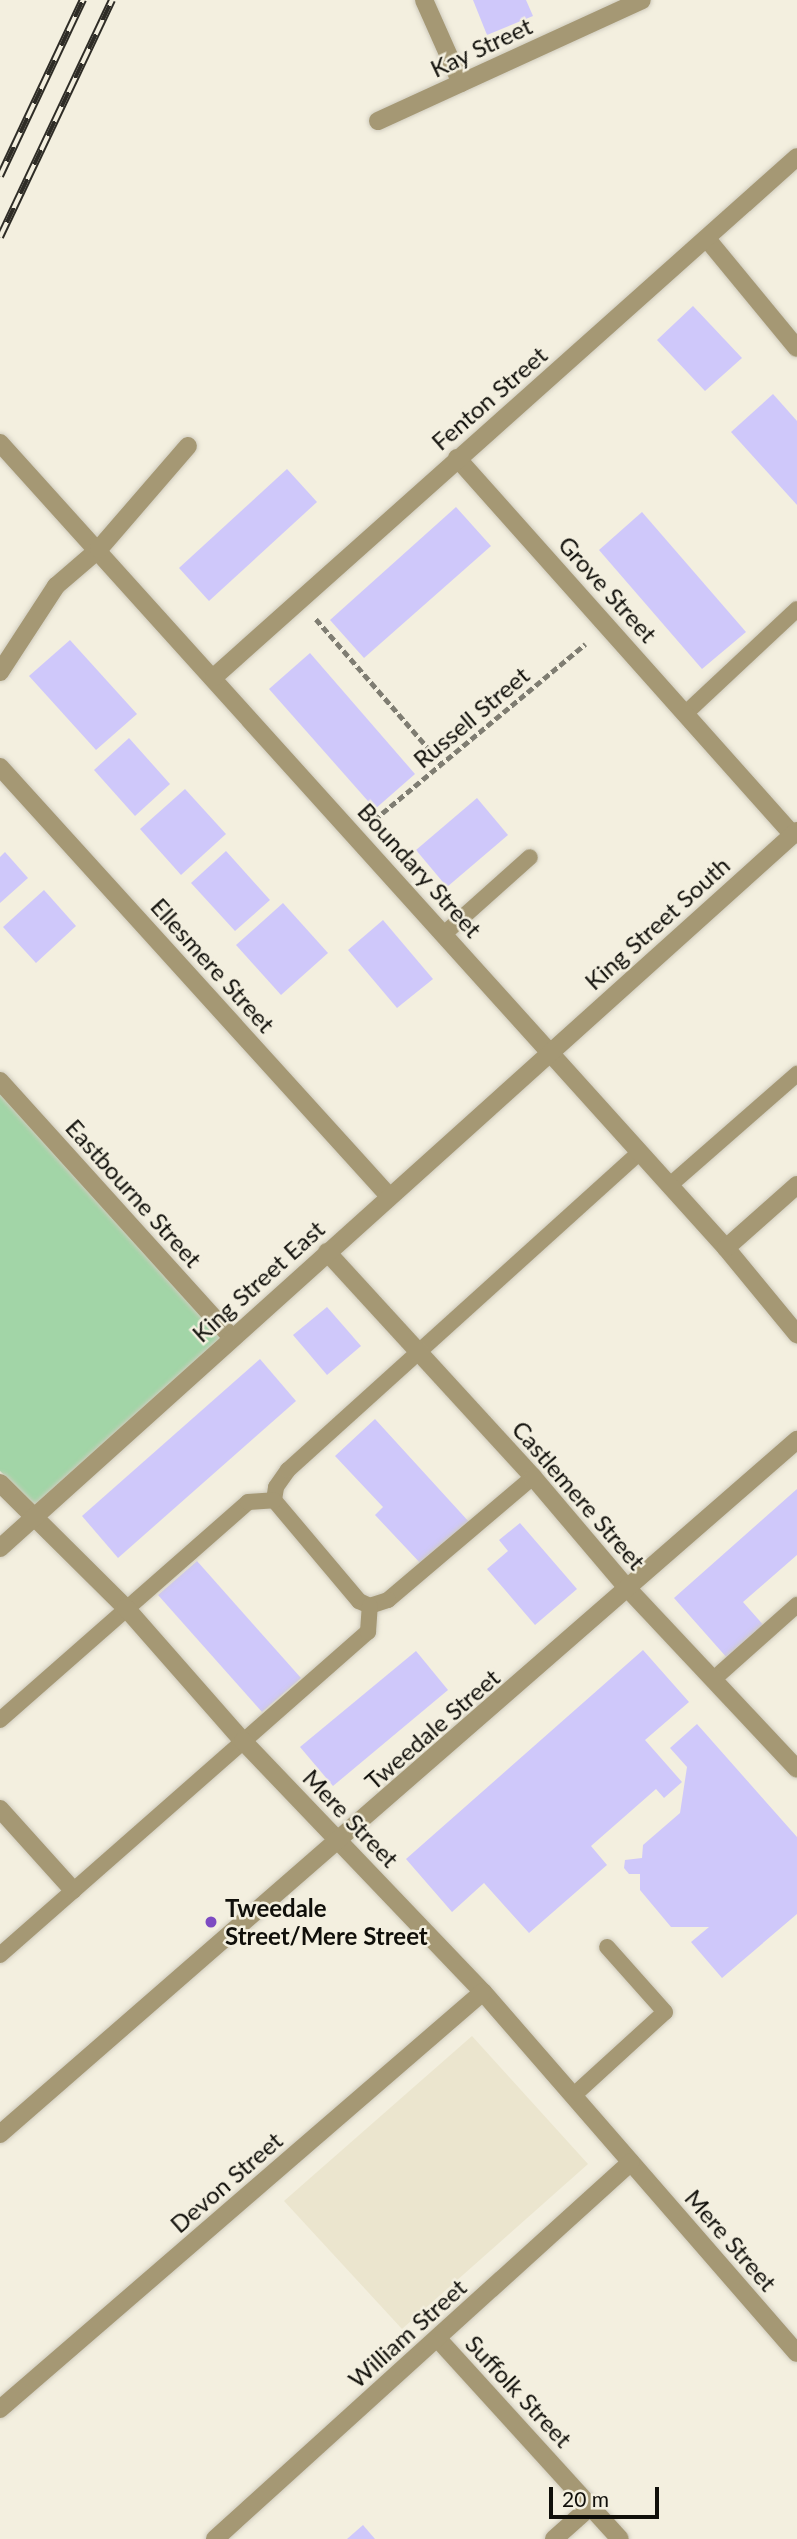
<!DOCTYPE html>
<html>
<head>
<meta charset="utf-8">
<style>
	body { margin:0 }
	#map { position:relative; width:797px; height:2539px; overflow:hidden; background:#f3efdf; font-family:Lato,sans-serif }
	div>[style] { position:absolute }
	.built>* { inset:0; background:#ebe5ce }
	.green>* { inset:0; background:#a2d5a7 }
	.building>* { inset:0; background:#cfc8fa }
	.path>* { height:4.5px; margin-top:-2.25px; transform-origin:0; background:repeating-linear-gradient(90deg,#7f7d72 0 7px,transparent 0 10.5px) }
	.roads { filter:drop-shadow(0 0 2px #cfcbbd) drop-shadow(0 0 2px #cfcbbd) }
	.lane>* { height:16px; margin:-8px; padding:0 8px; transform-origin:8px; border-radius:8px; background:#a59874 }
	.street>* { height:18px; margin:-9px; padding:0 9px; transform-origin:9px; border-radius:9px; background:#a59874 }
	.rail>* { height:8px; margin-top:-4px; transform-origin:0; background:repeating-linear-gradient(90deg,#f3efdf 0 16px,#2e2c26 0 32px); box-sizing:border-box; border-block:2px solid #2e2c26 }
	.dots>* { width:19px; height:19px; translate:-50% -50%; box-sizing:border-box; border:4px solid #f3efdf; border-radius:50% }
	span { translate:-50% -50%; white-space:nowrap; text-align:center; line-height:1.15; -webkit-text-stroke:5px #f3efdf; paint-order:stroke }
	.street-label { font-size:24px; color:#100f0a }
	.poi-label { font-size:24px; color:#100f0a; font-weight:700 }
	.left { translate:0 -50%; text-align:left }
	.scale { position:absolute; left:549px; top:2487px; width:110px; height:32px; box-sizing:border-box; border:4px solid #100f0a; border-top:0; padding-left:9px; font-size:21px; line-height:24px; white-space:nowrap; color:#100f0a; -webkit-text-stroke:5px #f3efdf; paint-order:stroke }
</style>
</head>
<body>
<div id="map">
	<div class="built">
		<div style="clip-path:polygon(472px 2036px,588px 2164px,402px 2329px,284px 2201px)"></div>
	</div>
	<div class="green">
		<div style="clip-path:polygon(0 1094px,221px 1337px,37px 1507px,0 1471px)"></div>
	</div>
	<div class="building">
		<div style="clip-path:polygon(473px 0,526px 0,533px 16px,487px 35px)"></div>
		<div style="clip-path:polygon(693px 306px,742px 358px,705px 391px,657px 340px)"></div>
		<div style="clip-path:polygon(773px 394px,797px 421px,797px 505px,731px 432px)"></div>
		<div style="clip-path:polygon(287px 469px,317px 502px,209px 601px,179px 568px)"></div>
		<div style="clip-path:polygon(456px 507px,491px 546px,364px 658px,330px 620px)"></div>
		<div style="clip-path:polygon(642px 512px,746px 632px,702px 669px,599px 550px)"></div>
		<div style="clip-path:polygon(70px 640px,137px 714px,96px 750px,29px 676px)"></div>
		<div style="clip-path:polygon(310px 653px,415px 774px,375px 809px,269px 689px)"></div>
		<div style="clip-path:polygon(129px 738px,170px 784px,135px 816px,94px 770px)"></div>
		<div style="clip-path:polygon(185px 789px,226px 834px,181px 875px,140px 829px)"></div>
		<div style="clip-path:polygon(477px 798px,508px 835px,447px 887px,416px 850px)"></div>
		<div style="clip-path:polygon(226px 851px,270px 900px,235px 931px,191px 883px)"></div>
		<div style="clip-path:polygon(5px 852px,28px 878px,0 903px,0 857px)"></div>
		<div style="clip-path:polygon(44px 890px,76px 926px,36px 963px,3px 927px)"></div>
		<div style="clip-path:polygon(283px 903px,328px 953px,281px 995px,236px 945px)"></div>
		<div style="clip-path:polygon(383px 920px,433px 979px,397px 1008px,348px 950px)"></div>
		<div style="clip-path:polygon(327px 1307px,361px 1346px,327px 1375px,293px 1335px)"></div>
		<div style="clip-path:polygon(260px 1359px,296px 1401px,118px 1558px,82px 1516px)"></div>
		<div style="clip-path:polygon(375px 1419px,470px 1523px,423px 1566px,375px 1515px,383px 1507px,335px 1456px)"></div>
		<div style="clip-path:polygon(797px 1489px,797px 1555px,743px 1602px,765px 1627px,728px 1659px,674px 1598px)"></div>
		<div style="clip-path:polygon(520px 1523px,577px 1589px,535px 1625px,487px 1569px,508px 1551px,499px 1540px)"></div>
		<div style="clip-path:polygon(197px 1561px,301px 1678px,262px 1712px,158px 1595px)"></div>
		<div style="clip-path:polygon(643px 1650px,689px 1702px,645px 1740px,682px 1782px,664px 1798px,656px 1789px,591px 1846px,607px 1865px,529px 1933px,484px 1883px,452px 1912px,406px 1859px)"></div>
		<div style="clip-path:polygon(416px 1651px,448px 1690px,333px 1786px,300px 1747px)"></div>
		<div style="clip-path:polygon(697px 1724px,797px 1837px,797px 1914px,722px 1978px,691px 1942px,709px 1927px,671px 1927px,640px 1890px,640px 1874px,629px 1874px,624px 1868px,625px 1860px,642px 1858px,643px 1845px,680px 1813px,687px 1767px,670px 1748px)"></div>
		<div style="clip-path:polygon(363px 2525px,375px 2539px,347px 2539px)"></div>
	</div>
	<div class="path">
		<div style="left:316px;top:619px;width:192px;rotate:49deg"></div>
		<div style="left:374px;top:820px;width:275px;rotate:-39.8deg"></div>
	</div>
	<div class="roads">
		<div class="lane">
			<div style="left:686px;top:713px;width:152px;rotate:-43.1deg"></div>
			<div style="left:444px;top:934px;width:115px;rotate:-41.8deg"></div>
			<div style="left:670px;top:1185px;width:169px;rotate:-41.2deg"></div>
			<div style="left:533px;top:1477px;width:190px;rotate:139.7deg"></div>
			<div style="left:388px;top:1600px;width:19px;rotate:162deg"></div>
			<div style="left:370px;top:1606px;width:12px;rotate:-156deg"></div>
			<div style="left:359px;top:1601px;width:132px;rotate:-130.1deg"></div>
			<div style="left:274px;top:1500px;width:13px;rotate:-81deg"></div>
			<div style="left:276px;top:1487px;width:21px;rotate:-55deg"></div>
			<div style="left:288px;top:1470px;width:474px;rotate:-42.1deg"></div>
			<div style="left:715px;top:1678px;width:110px;rotate:-41.7deg"></div>
			<div style="left:0;top:1720px;width:330px;rotate:-41.3deg"></div>
			<div style="left:248px;top:1502px;width:26px;rotate:-4deg"></div>
			<div style="left:0;top:1955px;width:490px;rotate:-41.3deg"></div>
			<div style="left:368px;top:1632px;width:26px;rotate:-86deg"></div>
			<div style="left:574px;top:2095px;width:123px;rotate:-42.4deg"></div>
			<div style="left:665px;top:2012px;width:87px;rotate:-131.7deg"></div>
		</div>
		<div class="street">
			<div style="left:424px;top:0;width:91px;rotate:66deg"></div>
			<div style="left:378px;top:121px;width:290px;rotate:-24.6deg"></div>
			<div style="left:707px;top:239px;width:141px;rotate:50.5deg"></div>
			<div style="left:0;top:443px;width:1084px;rotate:47.95deg"></div>
			<div style="left:726px;top:1248px;width:112px;rotate:50.5deg"></div>
			<div style="left:457px;top:458px;width:505px;rotate:48.29deg"></div>
			<div style="left:0;top:672px;width:103px;rotate:-56.9deg"></div>
			<div style="left:56px;top:586px;width:57px;rotate:-40.7deg"></div>
			<div style="left:99px;top:549px;width:136px;rotate:-49.2deg"></div>
			<div style="left:214px;top:677px;width:781px;rotate:-41.73deg"></div>
			<div style="left:0;top:767px;width:579px;rotate:47.8deg"></div>
			<div style="left:0;top:1081px;width:345px;rotate:47.9deg"></div>
			<div style="left:726px;top:1248px;width:95px;rotate:-41.6deg"></div>
			<div style="left:327px;top:1252px;width:305px;rotate:47.5deg"></div>
			<div style="left:533px;top:1477px;width:148px;rotate:49.7deg"></div>
			<div style="left:629px;top:1590px;width:245px;rotate:46.8deg"></div>
			<div style="left:0;top:1483px;width:177px;rotate:44.8deg"></div>
			<div style="left:126px;top:1608px;width:177px;rotate:48.7deg"></div>
			<div style="left:243px;top:1741px;width:347px;rotate:46.3deg"></div>
			<div style="left:483px;top:1992px;width:478px;rotate:49deg"></div>
			<div style="left:0;top:1548px;width:1072px;rotate:-41.98deg"></div>
			<div style="left:0;top:1809px;width:109px;rotate:48deg"></div>
			<div style="left:0;top:2134px;width:1057px;rotate:-41.05deg"></div>
			<div style="left:438px;top:2339px;width:270px;rotate:47.7deg"></div>
			<div style="left:0;top:2409px;width:638px;rotate:-40.81deg"></div>
			<div style="left:215px;top:2539px;width:561px;rotate:-42.18deg"></div>
			<div style="left:554px;top:2539px;width:50px;rotate:-41.7deg"></div>
		</div>
	</div>
	<div class="rail">
		<div style="left:0;top:176px;width:195px;rotate:-64.8deg"></div>
		<div style="left:0;top:237px;width:262px;rotate:-64.7deg"></div>
	</div>
	<div class="dots">
		<div style="left:211px;top:1922px;background:#7d4bc2"></div>
	</div>
	<div class="street-label">
		<span style="left:481px;top:47px;rotate:-25deg">Kay Street</span>
		<span style="left:489px;top:398px;rotate:-41deg">Fenton Street</span>
		<span style="left:608px;top:589px;rotate:48deg">Grove Street</span>
		<span style="left:471px;top:717px;rotate:-40deg">Russell Street</span>
		<span style="left:420px;top:870px;rotate:48deg">Boundary Street</span>
		<span style="left:657px;top:923px;rotate:-42deg">King Street South</span>
		<span style="left:213px;top:965px;rotate:48deg">Ellesmere Street</span>
		<span style="left:134px;top:1193px;rotate:48deg">Eastbourne Street</span>
		<span style="left:258px;top:1281px;rotate:-42deg">King Street East</span>
		<span style="left:579px;top:1495px;rotate:49deg">Castlemere Street</span>
		<span style="left:432px;top:1729px;rotate:-41deg">Tweedale Street</span>
		<span style="left:351px;top:1818px;rotate:46deg">Mere Street</span>
		<span style="left:226px;top:2182px;rotate:-41deg">Devon Street</span>
		<span style="left:731px;top:2240px;rotate:49deg">Mere Street</span>
		<span style="left:407px;top:2333px;rotate:-42deg">William Street</span>
		<span style="left:519px;top:2391px;rotate:47deg">Suffolk Street</span>
	</div>
	<div class="poi-label">
		<span class="left" style="left:225px;top:1922px">Tweedale<br>Street/Mere Street</span>
	</div>
	<div class="scale">20 m</div>
</div>
</body>
</html>
